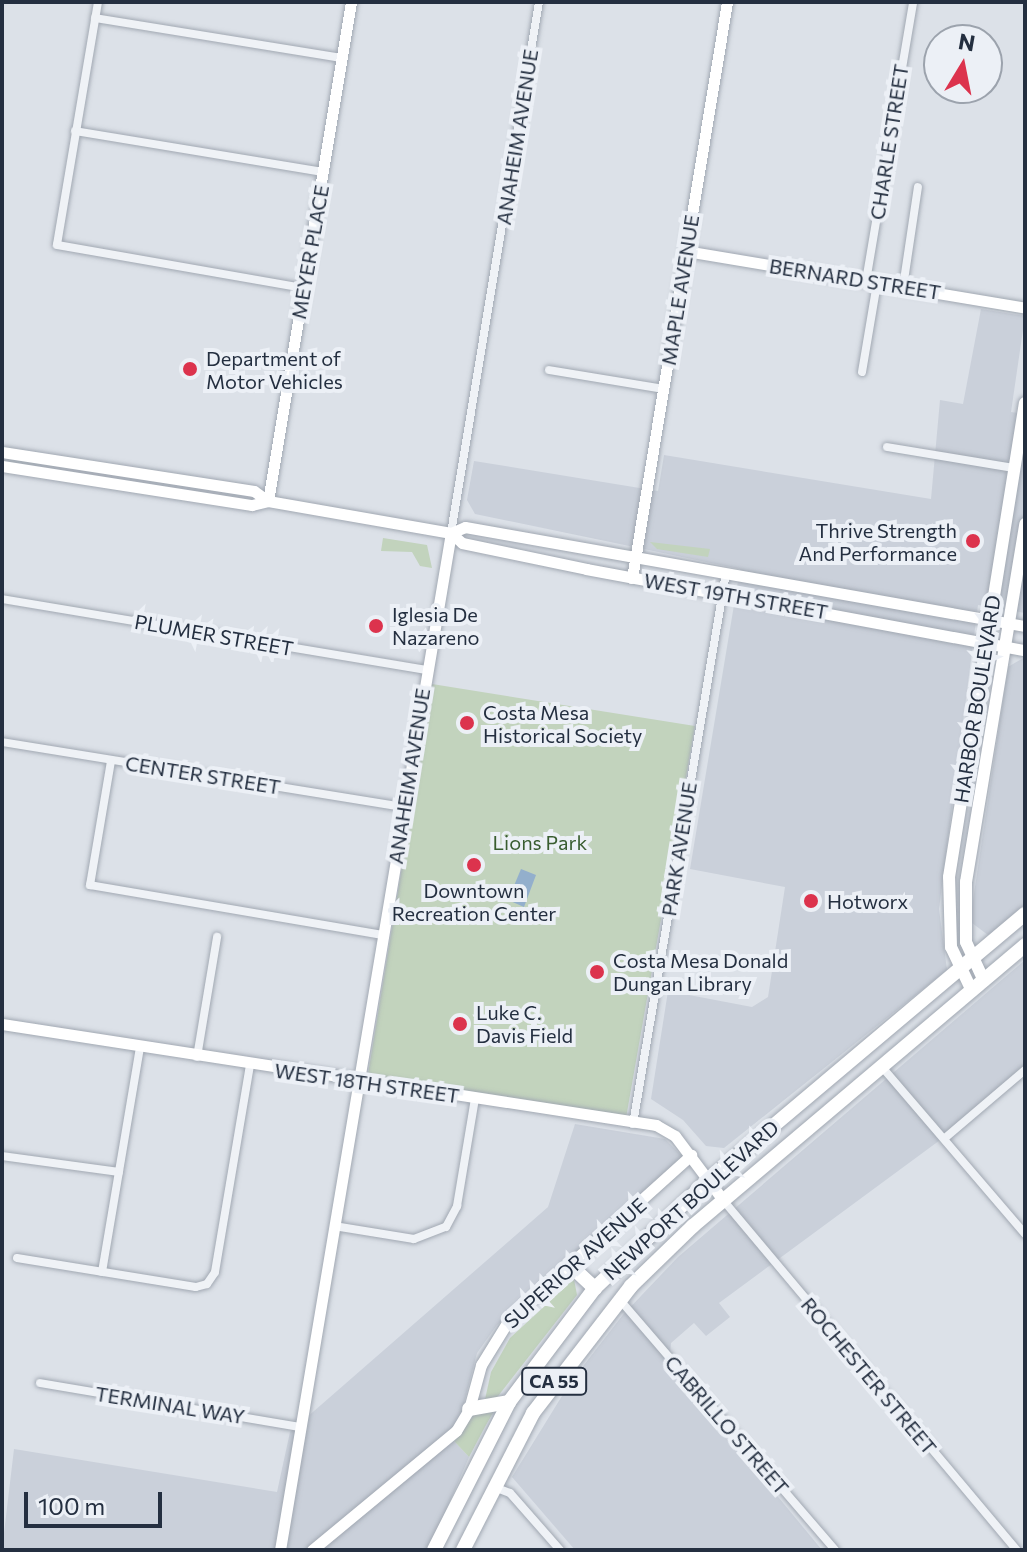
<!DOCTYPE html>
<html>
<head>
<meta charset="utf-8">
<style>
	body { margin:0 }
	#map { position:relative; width:1027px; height:1552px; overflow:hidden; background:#dce1e8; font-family:Commissioner,sans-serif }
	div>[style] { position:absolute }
	.built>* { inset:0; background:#cad0da }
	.green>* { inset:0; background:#c2d3bd }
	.water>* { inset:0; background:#93afcc }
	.roads { filter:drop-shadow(0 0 2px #a1a8b2) drop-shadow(0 0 2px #a1a8b2) }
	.street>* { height:8px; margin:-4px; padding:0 4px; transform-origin:4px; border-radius:4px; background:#eff2f6 }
	.secondary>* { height:11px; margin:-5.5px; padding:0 5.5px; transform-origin:5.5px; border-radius:5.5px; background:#fff }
	.primary>* { height:12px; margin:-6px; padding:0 6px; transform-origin:6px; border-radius:6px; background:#fff }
	.highway>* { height:14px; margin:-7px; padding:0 7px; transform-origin:7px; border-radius:7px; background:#fff }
	.dots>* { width:22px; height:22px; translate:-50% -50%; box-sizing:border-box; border:4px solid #ecf0f6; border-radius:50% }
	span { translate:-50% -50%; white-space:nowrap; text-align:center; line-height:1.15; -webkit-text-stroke:8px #ecf0f6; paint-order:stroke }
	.shield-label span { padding:2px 6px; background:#ecf0f6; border:2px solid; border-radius:6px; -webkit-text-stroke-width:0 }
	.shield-label { font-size:18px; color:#242f40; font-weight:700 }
	.street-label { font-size:20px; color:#242f40 }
	.poi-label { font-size:20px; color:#242f40 }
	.left { translate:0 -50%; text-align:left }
	.right { translate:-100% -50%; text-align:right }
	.park-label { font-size:20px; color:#395d30 }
	.frame { position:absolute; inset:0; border:4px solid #242f40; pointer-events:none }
	.north { position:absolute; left:923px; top:24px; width:80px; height:80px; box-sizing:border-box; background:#ecf0f6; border:2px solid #9ca3ad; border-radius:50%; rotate:10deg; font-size:22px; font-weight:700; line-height:32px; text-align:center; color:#242f40 }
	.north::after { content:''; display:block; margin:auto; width:28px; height:36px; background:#dc334d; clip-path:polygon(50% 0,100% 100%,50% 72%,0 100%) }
	.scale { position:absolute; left:24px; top:1492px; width:138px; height:36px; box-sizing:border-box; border:4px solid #242f40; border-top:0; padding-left:10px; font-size:24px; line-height:28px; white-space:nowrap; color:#242f40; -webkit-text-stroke:6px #ecf0f6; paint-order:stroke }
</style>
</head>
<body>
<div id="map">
	<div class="built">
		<div style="clip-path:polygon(981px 309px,1025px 316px,1011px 412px,1025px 414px,1025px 613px,978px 605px,939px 909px,947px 970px,724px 1148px,706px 1146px,683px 1120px,651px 1099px,668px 991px,752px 1007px,768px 997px,785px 887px,690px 869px,740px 569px,475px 514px,467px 500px,474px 461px,658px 491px,664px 455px,931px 499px,940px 400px,963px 404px)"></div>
		<div style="clip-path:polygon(1025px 657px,1025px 909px,988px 935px,972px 923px,972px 907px,1008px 667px)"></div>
		<div style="clip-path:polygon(1025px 960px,1025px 1069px,951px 1132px,719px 1303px,730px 1317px,706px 1336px,694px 1323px,671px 1343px,669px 1365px,822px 1550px,575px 1550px,512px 1477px,570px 1383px,622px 1316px,678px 1257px)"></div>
		<div style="clip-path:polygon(575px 1124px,665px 1139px,686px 1160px,497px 1325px,477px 1353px,454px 1441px,469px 1457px,429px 1550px,2px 1550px,14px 1449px,277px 1492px,290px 1432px,548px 1207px)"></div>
	</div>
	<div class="green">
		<div style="clip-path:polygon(383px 538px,427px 545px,432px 568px,420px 566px,412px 552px,381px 551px)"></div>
		<div style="clip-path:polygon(650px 542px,710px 549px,708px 557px,657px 549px)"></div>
		<div style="clip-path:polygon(432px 684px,695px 726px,626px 1118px,368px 1074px)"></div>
		<div style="clip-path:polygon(574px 1279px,577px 1295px,495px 1400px,484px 1404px,491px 1372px,510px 1338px)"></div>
		<div style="clip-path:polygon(494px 1411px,486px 1425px,469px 1457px,454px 1441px,475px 1413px)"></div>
	</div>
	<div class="water">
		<div style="clip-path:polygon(521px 869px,536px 875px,524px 907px,508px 900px)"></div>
	</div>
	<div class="roads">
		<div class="street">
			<div style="left:98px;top:2px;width:246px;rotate:99.6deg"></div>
			<div style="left:57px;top:245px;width:251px;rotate:9.9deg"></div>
			<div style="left:95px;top:18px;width:249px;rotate:9.2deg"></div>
			<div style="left:75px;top:131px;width:252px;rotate:9.4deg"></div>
			<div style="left:866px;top:281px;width:283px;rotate:-80.4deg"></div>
			<div style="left:903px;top:287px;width:101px;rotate:-81.5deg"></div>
			<div style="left:549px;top:370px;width:117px;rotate:9.4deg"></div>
			<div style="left:862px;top:372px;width:90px;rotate:-80.4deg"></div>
			<div style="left:887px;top:447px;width:129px;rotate:9.4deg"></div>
			<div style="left:451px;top:533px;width:538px;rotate:-80.59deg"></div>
			<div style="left:2px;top:599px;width:431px;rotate:9.5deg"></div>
			<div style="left:2px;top:742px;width:407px;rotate:9.2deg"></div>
			<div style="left:111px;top:761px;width:126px;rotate:99.6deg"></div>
			<div style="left:90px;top:885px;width:296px;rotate:9.7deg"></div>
			<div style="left:197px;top:1057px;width:122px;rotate:-80.5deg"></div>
			<div style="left:882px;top:1067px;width:220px;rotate:49.4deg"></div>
			<div style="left:633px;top:1124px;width:559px;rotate:-80.42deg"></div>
			<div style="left:945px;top:1138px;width:105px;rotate:-40.4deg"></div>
			<div style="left:2px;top:1156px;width:118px;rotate:7.8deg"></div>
			<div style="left:723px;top:1200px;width:457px;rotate:50deg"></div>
			<div style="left:334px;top:1226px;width:81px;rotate:9.2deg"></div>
			<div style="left:414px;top:1239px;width:34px;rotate:-21deg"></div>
			<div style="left:446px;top:1227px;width:24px;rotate:-62deg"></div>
			<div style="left:457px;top:1206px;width:109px;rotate:-80.5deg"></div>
			<div style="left:17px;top:1258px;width:181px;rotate:9.2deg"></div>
			<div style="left:196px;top:1287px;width:11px;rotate:-15deg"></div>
			<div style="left:207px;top:1284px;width:14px;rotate:-56deg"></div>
			<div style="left:215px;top:1272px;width:210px;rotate:-80.4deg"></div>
			<div style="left:102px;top:1272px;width:228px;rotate:-80.4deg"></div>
			<div style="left:620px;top:1300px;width:330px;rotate:49.3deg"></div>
			<div style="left:40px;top:1383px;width:264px;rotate:9.6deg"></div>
			<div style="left:494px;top:1487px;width:17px;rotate:21deg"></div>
			<div style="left:510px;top:1493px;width:76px;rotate:48.7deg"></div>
		</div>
		<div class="secondary">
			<div style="left:686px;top:251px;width:344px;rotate:9.5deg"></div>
			<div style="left:2px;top:452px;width:255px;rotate:8.8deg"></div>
			<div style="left:254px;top:491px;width:17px;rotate:36deg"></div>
			<div style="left:2px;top:466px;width:253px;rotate:8.9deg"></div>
			<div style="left:252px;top:505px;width:16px;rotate:-14deg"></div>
			<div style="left:268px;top:501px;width:186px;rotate:9.9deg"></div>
			<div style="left:451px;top:533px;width:15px;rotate:-23deg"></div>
			<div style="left:465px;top:527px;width:569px;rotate:10.03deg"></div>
			<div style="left:268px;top:501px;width:506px;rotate:-80.56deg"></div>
			<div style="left:451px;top:533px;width:15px;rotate:42deg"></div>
			<div style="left:462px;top:543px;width:127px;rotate:11.8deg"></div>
			<div style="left:586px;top:569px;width:446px;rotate:10.5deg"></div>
			<div style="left:632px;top:578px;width:584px;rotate:-80.63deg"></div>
			<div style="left:2px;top:1024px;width:662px;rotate:8.78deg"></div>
			<div style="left:656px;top:1125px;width:22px;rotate:30deg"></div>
			<div style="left:675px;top:1136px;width:80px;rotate:53.1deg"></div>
			<div style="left:280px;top:1550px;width:1031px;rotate:-80.46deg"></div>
			<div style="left:312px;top:1550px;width:187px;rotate:-39.6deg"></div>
			<div style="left:456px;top:1431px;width:26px;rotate:-59deg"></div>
			<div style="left:469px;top:1409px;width:46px;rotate:-74.7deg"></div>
			<div style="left:481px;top:1365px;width:55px;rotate:-58.3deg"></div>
			<div style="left:510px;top:1318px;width:244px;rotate:-42deg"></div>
		</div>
		<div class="primary">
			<div style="left:984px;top:981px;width:43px;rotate:-114.8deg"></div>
			<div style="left:966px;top:942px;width:60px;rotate:-90deg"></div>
			<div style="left:966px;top:882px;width:363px;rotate:-80.6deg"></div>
			<div style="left:972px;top:991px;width:49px;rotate:-115.5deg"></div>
			<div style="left:951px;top:947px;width:70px;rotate:-91.6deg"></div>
			<div style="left:949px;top:877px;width:480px;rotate:-80.9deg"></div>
		</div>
		<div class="highway">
			<div style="left:571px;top:1266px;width:33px;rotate:43deg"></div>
			<div style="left:469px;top:1409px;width:41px;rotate:-9.9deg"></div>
			<div style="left:434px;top:1550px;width:166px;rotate:-63.1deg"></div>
			<div style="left:509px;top:1402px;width:143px;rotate:-53deg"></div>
			<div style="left:595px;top:1288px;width:157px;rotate:-43.5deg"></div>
			<div style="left:709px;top:1180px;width:413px;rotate:-40.1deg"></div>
			<div style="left:463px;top:1550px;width:154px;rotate:-62.9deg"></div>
			<div style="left:533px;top:1413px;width:160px;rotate:-52.3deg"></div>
			<div style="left:631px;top:1286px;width:86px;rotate:-44.1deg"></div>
			<div style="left:693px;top:1226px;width:435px;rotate:-40.2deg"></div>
		</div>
	</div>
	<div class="dots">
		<div style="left:190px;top:369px;background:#dc334d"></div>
		<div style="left:973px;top:541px;background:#dc334d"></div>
		<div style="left:376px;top:626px;background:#dc334d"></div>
		<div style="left:467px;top:723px;background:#dc334d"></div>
		<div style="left:474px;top:865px;background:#dc334d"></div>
		<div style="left:811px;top:901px;background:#dc334d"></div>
		<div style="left:597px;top:972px;background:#dc334d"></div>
		<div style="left:460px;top:1024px;background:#dc334d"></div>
	</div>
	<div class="shield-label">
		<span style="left:554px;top:1381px">CA 55</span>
	</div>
	<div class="street-label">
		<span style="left:517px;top:137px;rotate:-81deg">ANAHEIM AVENUE</span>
		<span style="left:889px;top:142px;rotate:-81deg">CHARLE STREET</span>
		<span style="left:310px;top:252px;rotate:-80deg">MEYER PLACE</span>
		<span style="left:855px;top:279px;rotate:9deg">BERNARD STREET</span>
		<span style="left:680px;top:290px;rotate:-81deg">MAPLE AVENUE</span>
		<span style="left:736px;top:596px;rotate:10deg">WEST 19TH STREET</span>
		<span style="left:214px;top:635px;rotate:10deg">PLUMER STREET</span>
		<span style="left:977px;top:699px;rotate:-81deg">HARBOR BOULEVARD</span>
		<span style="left:203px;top:775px;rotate:9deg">CENTER STREET</span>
		<span style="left:409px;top:776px;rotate:-81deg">ANAHEIM AVENUE</span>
		<span style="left:679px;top:849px;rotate:-81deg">PARK AVENUE</span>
		<span style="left:367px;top:1083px;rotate:8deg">WEST 18TH STREET</span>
		<span style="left:691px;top:1200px;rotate:-42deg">NEWPORT BOULEVARD</span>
		<span style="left:575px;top:1263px;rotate:-42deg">SUPERIOR AVENUE</span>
		<span style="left:869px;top:1376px;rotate:50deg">ROCHESTER STREET</span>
		<span style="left:170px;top:1405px;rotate:9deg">TERMINAL WAY</span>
		<span style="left:727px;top:1425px;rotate:49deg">CABRILLO STREET</span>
	</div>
	<div class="poi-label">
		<span class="left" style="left:206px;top:370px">Department of<br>Motor Vehicles</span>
		<span class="right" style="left:957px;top:542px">Thrive Strength<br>And Performance</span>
		<span class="left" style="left:392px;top:626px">Iglesia De<br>Nazareno</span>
		<span class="left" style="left:483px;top:724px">Costa Mesa<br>Historical Society</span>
		<span style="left:474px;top:902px">Downtown<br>Recreation Center</span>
		<span class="left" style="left:827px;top:901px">Hotworx</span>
		<span class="left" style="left:613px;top:972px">Costa Mesa Donald<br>Dungan Library</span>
		<span class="left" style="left:476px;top:1024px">Luke C.<br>Davis Field</span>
	</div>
	<div class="park-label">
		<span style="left:540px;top:842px">Lions Park</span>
	</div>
	<div class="frame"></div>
	<div class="north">N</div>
	<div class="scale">100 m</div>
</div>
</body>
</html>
